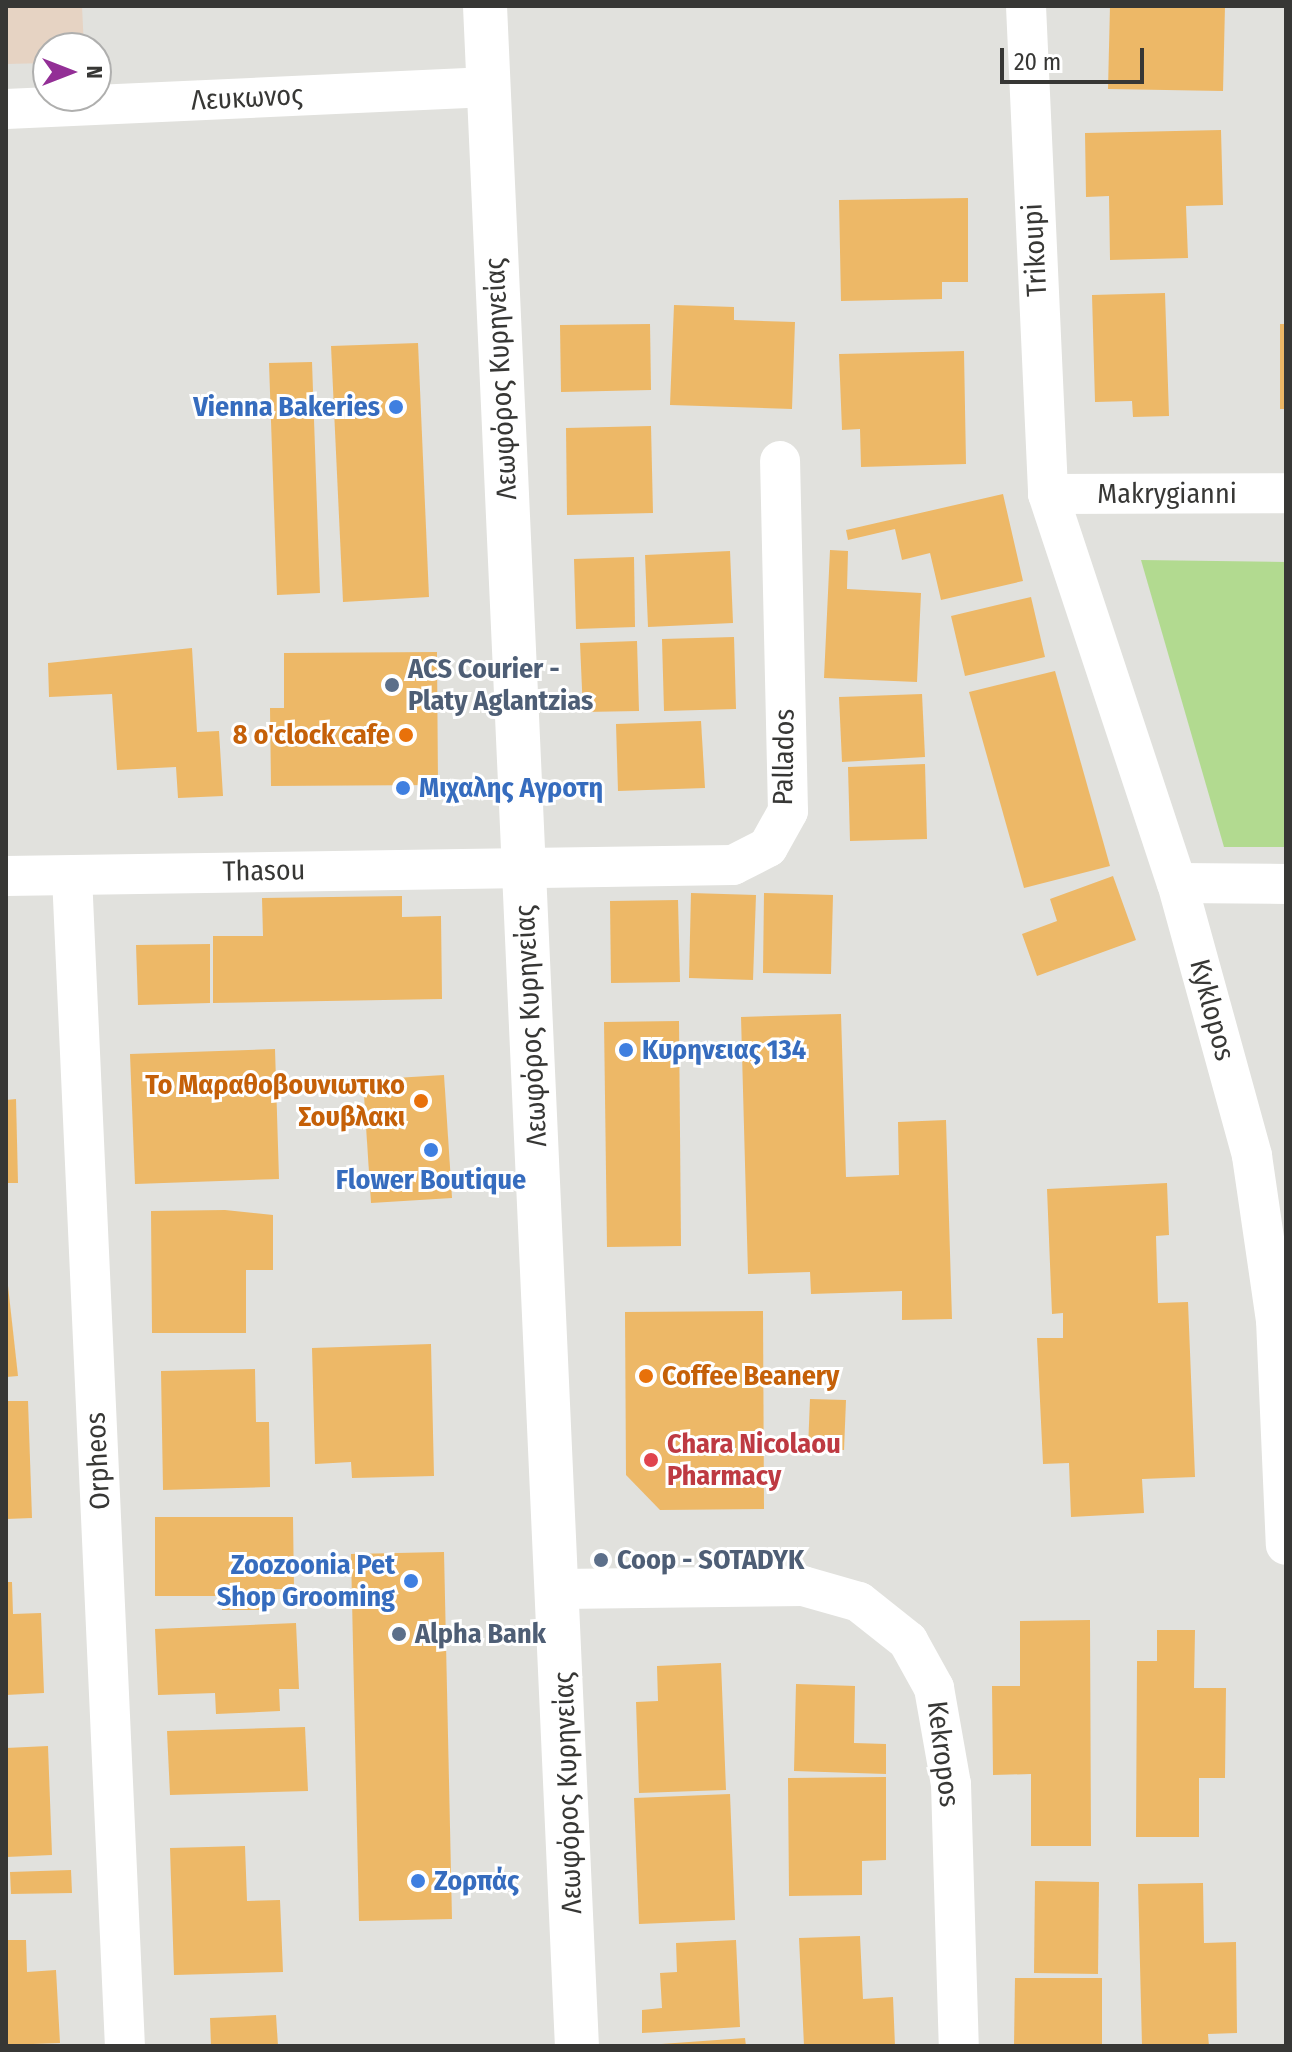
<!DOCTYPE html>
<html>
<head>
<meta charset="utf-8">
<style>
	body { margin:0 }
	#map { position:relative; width:1292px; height:2052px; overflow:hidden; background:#e1e1dd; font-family:"Fira Sans Condensed",sans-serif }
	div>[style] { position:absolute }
	.commercial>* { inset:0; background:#e6d3c3 }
	.green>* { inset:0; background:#b2da90 }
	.building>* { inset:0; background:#edb867 }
	.minor>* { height:40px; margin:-20px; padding:0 20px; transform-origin:20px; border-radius:20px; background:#fff }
	.secondary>* { height:44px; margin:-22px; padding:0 22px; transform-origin:22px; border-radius:22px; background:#fff }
	.dots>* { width:22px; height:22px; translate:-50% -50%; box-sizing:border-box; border:4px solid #fff; border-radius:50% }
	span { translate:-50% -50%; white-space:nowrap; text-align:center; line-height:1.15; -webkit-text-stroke:6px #fff; paint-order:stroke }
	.street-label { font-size:28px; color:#373735 }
	.shop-label { font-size:28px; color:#366cbe; font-weight:700 }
	.right { translate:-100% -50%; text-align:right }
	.left { translate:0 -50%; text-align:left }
	.service-label { font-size:28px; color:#4e5e75; font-weight:700 }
	.food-label { font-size:28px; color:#c56008; font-weight:700 }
	.health-label { font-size:28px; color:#be3a42; font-weight:700 }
	.frame { position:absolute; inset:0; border:8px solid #373735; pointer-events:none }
	.north { position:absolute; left:32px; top:32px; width:80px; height:80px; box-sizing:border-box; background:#fff; border:2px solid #afafae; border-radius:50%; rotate:90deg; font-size:22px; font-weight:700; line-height:32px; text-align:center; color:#373735 }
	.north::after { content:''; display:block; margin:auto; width:28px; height:36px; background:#932f96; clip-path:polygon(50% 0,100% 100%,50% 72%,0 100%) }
	.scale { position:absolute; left:1000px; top:48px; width:144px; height:36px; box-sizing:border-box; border:4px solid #373735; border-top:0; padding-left:10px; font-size:24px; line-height:28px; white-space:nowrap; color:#373735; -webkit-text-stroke:6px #fff; paint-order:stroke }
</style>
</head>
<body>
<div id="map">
	<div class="commercial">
		<div style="clip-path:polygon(6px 6px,82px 6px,84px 48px,48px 48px,48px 63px,6px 64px)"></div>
	</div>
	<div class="green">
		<div style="clip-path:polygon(1141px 560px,1286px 562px,1286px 847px,1224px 847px)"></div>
	</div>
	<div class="building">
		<div style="clip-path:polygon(1110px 6px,1225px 6px,1223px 91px,1108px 89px)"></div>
		<div style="clip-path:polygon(1221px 130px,1223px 205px,1186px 206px,1188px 258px,1110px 260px,1109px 196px,1086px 197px,1085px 133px)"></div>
		<div style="clip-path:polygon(968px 198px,968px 282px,942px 282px,942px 299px,841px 301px,839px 200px)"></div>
		<div style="clip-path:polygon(1165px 293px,1169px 416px,1133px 417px,1132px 401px,1095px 402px,1092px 295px)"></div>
		<div style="clip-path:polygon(674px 305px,734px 307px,734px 320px,795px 322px,792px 409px,670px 405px)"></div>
		<div style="clip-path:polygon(650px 324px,651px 390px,561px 392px,560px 325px)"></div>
		<div style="clip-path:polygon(1280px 324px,1286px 324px,1286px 409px,1280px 409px)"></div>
		<div style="clip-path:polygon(418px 343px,429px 597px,343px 602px,331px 346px)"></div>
		<div style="clip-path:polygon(964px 351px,966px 464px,861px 467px,860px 429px,842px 430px,839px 354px)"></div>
		<div style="clip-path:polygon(312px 362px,320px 593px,277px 595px,269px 363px)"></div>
		<div style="clip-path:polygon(651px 426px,653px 513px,567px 515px,566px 428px)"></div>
		<div style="clip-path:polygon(1003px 494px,1023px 581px,941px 600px,930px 553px,902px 560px,895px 529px,848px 540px,846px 530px)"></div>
		<div style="clip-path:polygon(830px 550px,848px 551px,847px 589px,921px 593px,917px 682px,824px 678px)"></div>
		<div style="clip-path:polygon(730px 551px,733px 623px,648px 627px,645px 555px)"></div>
		<div style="clip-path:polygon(634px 557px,635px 627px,576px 629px,574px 559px)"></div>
		<div style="clip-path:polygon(1031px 597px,1045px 657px,965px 676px,951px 616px)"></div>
		<div style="clip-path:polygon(734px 637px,736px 709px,664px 711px,662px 639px)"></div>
		<div style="clip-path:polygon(637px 641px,639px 711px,583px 712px,580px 643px)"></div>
		<div style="clip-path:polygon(192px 648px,197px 732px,219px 731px,223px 796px,178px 798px,176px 767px,117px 770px,112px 694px,49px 697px,48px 663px)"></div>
		<div style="clip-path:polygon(437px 652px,438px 785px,271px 786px,270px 708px,284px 708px,284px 653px)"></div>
		<div style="clip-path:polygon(1055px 671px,1110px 866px,1024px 888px,969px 692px)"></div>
		<div style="clip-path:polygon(922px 694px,925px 757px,842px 762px,839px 697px)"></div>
		<div style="clip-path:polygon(701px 721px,705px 788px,618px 791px,616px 724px)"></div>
		<div style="clip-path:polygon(925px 764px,927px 839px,850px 841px,848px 767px)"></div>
		<div style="clip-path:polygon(1113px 876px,1136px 940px,1037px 976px,1022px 934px,1057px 921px,1050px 899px)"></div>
		<div style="clip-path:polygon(691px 893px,756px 895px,753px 980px,689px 978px)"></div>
		<div style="clip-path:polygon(764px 893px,833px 895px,831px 974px,763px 973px)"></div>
		<div style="clip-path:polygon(402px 896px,402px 917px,441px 916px,442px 999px,213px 1003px,213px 936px,263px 936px,262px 898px)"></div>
		<div style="clip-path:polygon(678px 900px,680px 982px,611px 983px,610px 901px)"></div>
		<div style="clip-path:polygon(210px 944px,210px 1003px,138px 1005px,136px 945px)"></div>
		<div style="clip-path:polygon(841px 1014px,846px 1177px,899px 1175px,898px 1122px,946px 1120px,952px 1319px,902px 1320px,902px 1291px,811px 1294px,810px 1272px,748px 1274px,741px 1017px)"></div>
		<div style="clip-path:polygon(679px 1021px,681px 1246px,607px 1247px,604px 1022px)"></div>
		<div style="clip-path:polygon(275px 1049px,279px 1179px,135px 1184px,130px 1054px)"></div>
		<div style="clip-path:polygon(444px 1075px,452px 1198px,371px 1203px,363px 1080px)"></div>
		<div style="clip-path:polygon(16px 1099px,18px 1183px,6px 1183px,6px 1100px)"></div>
		<div style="clip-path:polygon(1167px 1183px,1169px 1235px,1156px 1236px,1158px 1303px,1188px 1302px,1195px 1477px,1142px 1479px,1144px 1513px,1071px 1517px,1069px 1463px,1043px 1464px,1037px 1338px,1063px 1338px,1063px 1313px,1052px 1314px,1047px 1189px)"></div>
		<div style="clip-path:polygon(225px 1210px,273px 1215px,273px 1270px,246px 1270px,246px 1333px,152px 1333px,151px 1211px)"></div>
		<div style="clip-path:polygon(6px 1268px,18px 1376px,6px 1377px)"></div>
		<div style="clip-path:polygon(763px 1311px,764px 1509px,660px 1510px,626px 1475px,625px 1312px)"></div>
		<div style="clip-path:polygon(431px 1344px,434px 1476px,352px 1478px,351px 1462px,315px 1464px,312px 1348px)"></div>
		<div style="clip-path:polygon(255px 1369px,256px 1422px,269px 1422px,270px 1487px,163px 1490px,161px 1371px)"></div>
		<div style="clip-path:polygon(810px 1399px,846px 1400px,844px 1450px,808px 1449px)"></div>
		<div style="clip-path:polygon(6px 1401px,28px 1401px,32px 1518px,6px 1519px)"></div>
		<div style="clip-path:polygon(155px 1517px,293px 1517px,294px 1589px,259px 1589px,259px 1610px,222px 1610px,222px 1596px,155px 1596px)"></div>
		<div style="clip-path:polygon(444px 1552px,452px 1919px,359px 1921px,351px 1554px)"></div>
		<div style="clip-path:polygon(6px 1582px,12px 1582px,13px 1614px,41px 1613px,44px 1693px,6px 1695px)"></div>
		<div style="clip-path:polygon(1090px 1620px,1091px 1846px,1031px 1846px,1031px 1774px,993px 1775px,992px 1686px,1020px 1686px,1020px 1621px)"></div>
		<div style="clip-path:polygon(296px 1623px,299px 1689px,279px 1689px,280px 1711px,216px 1714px,215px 1693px,158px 1695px,155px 1629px)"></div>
		<div style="clip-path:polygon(1157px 1630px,1195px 1630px,1194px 1688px,1226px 1688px,1225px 1778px,1199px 1778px,1199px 1837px,1136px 1837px,1137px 1661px,1157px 1661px)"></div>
		<div style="clip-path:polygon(721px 1663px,726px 1790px,639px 1793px,636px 1702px,658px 1701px,657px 1666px)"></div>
		<div style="clip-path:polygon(796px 1684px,855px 1686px,854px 1743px,886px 1744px,886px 1774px,794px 1771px)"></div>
		<div style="clip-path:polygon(305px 1727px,308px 1791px,170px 1795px,167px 1731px)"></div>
		<div style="clip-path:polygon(48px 1746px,52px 1855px,6px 1857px,6px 1748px)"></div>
		<div style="clip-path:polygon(886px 1777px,886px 1860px,862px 1861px,862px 1895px,789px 1896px,788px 1778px)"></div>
		<div style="clip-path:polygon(730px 1794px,735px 1920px,639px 1924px,634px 1798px)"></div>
		<div style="clip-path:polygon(245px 1846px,247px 1901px,280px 1900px,283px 1972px,174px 1975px,170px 1848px)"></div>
		<div style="clip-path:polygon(71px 1870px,72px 1893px,11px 1894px,10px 1872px)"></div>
		<div style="clip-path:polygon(1035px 1881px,1099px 1882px,1098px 1974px,1034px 1973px)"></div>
		<div style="clip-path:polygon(1203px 1883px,1204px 1943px,1236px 1942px,1237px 2033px,1208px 2034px,1209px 2046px,1142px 2046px,1138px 1884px)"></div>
		<div style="clip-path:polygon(860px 1936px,863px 1999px,893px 1997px,895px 2046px,804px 2046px,799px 1938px)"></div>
		<div style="clip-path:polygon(6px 1940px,26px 1940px,27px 1972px,56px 1970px,60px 2043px,6px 2045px)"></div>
		<div style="clip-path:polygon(736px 1940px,740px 2027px,642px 2033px,642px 2010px,662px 2008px,660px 1973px,677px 1972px,676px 1943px)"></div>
		<div style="clip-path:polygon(1015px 1978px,1102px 1978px,1102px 2046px,1014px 2046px)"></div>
		<div style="clip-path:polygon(276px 2015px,278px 2046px,211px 2046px,210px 2018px)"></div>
		<div style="clip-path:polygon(745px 2038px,746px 2046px,661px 2046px,661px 2044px)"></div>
	</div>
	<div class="minor">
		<div style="left:1026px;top:6px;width:488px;rotate:87.4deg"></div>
		<div style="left:1048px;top:494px;width:410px;rotate:71.7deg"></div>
		<div style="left:1177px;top:883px;width:283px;rotate:74.6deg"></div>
		<div style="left:1252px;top:1156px;width:166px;rotate:81.7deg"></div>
		<div style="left:1276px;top:1320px;width:225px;rotate:87.5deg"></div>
		<div style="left:6px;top:109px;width:483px;rotate:-2.6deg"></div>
		<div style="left:1048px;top:494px;width:238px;rotate:-0.2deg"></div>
		<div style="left:6px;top:876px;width:727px;rotate:-0.87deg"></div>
		<div style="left:733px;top:865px;width:39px;rotate:-27deg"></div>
		<div style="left:768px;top:847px;width:41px;rotate:-60.9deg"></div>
		<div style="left:788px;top:811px;width:350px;rotate:-91.3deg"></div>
		<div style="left:72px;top:876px;width:1171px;rotate:87.41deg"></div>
		<div style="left:1177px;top:883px;width:109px;rotate:0.5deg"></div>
		<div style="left:560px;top:1589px;width:243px;rotate:-0.7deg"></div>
		<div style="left:803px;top:1586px;width:58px;rotate:15.9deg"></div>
		<div style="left:859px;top:1602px;width:63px;rotate:38.5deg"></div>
		<div style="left:908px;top:1641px;width:54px;rotate:61deg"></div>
		<div style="left:934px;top:1688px;width:97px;rotate:80deg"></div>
		<div style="left:951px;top:1784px;width:262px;rotate:88.3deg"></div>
	</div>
	<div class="secondary">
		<div style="left:485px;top:6px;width:2042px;rotate:87.42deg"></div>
	</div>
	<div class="dots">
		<div style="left:396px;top:407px;background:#3f7fe0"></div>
		<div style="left:392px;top:685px;background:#5c6f8a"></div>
		<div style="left:406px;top:735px;background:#e8710a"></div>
		<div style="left:403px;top:788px;background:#3f7fe0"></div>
		<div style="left:626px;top:1050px;background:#3f7fe0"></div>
		<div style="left:421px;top:1101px;background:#e8710a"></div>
		<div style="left:431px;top:1150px;background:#3f7fe0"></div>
		<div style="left:646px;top:1376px;background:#e8710a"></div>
		<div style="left:651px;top:1460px;background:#e0444e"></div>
		<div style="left:601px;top:1560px;background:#5c6f8a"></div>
		<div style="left:411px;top:1581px;background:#3f7fe0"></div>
		<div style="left:399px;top:1634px;background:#5c6f8a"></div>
		<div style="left:418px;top:1881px;background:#3f7fe0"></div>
	</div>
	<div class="street-label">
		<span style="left:247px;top:98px;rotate:-3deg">Λευκωνος</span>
		<span style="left:1035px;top:250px;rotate:-93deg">Trikoupi</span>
		<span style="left:501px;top:379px;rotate:-93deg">Λεωφόρος Κυρηνείας</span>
		<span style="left:1167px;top:494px">Makrygianni</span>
		<span style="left:784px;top:757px;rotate:-89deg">Pallados</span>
		<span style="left:264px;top:871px;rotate:-1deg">Thasou</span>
		<span style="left:1212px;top:1010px;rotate:75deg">Kyklopos</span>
		<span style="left:531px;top:1026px;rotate:-93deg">Λεωφόρος Κυρηνείας</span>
		<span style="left:98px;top:1461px;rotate:-93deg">Orpheos</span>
		<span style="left:943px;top:1754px;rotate:83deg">Kekropos</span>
		<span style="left:568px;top:1793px;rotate:-92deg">Λεωφόρος Κυρηνείας</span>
	</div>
	<div class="shop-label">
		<span class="right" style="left:380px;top:407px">Vienna Bakeries</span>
		<span class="left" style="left:419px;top:788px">Μιχαλης Αγροτη</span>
		<span class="left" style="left:642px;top:1050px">Κυρηνειας 134</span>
		<span style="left:431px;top:1180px">Flower Boutique</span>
		<span class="right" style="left:395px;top:1581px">Zoozoonia Pet<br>Shop Grooming</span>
		<span class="left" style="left:434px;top:1881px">Ζορπάς</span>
	</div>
	<div class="service-label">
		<span class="left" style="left:408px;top:685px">ACS Courier -<br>Platy Aglantzias</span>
		<span class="left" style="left:617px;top:1560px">Coop - SOTADYK</span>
		<span class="left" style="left:415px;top:1634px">Alpha Bank</span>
	</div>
	<div class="food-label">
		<span class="right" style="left:390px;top:735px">8 o'clock cafe</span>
		<span class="right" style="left:405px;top:1101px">Το Μαραθοβουνιωτικο<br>Σουβλακι</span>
		<span class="left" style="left:662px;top:1376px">Coffee Beanery</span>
	</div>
	<div class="health-label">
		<span class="left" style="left:667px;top:1460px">Chara Nicolaou<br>Pharmacy</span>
	</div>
	<div class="frame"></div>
	<div class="north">N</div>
	<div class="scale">20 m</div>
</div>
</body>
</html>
